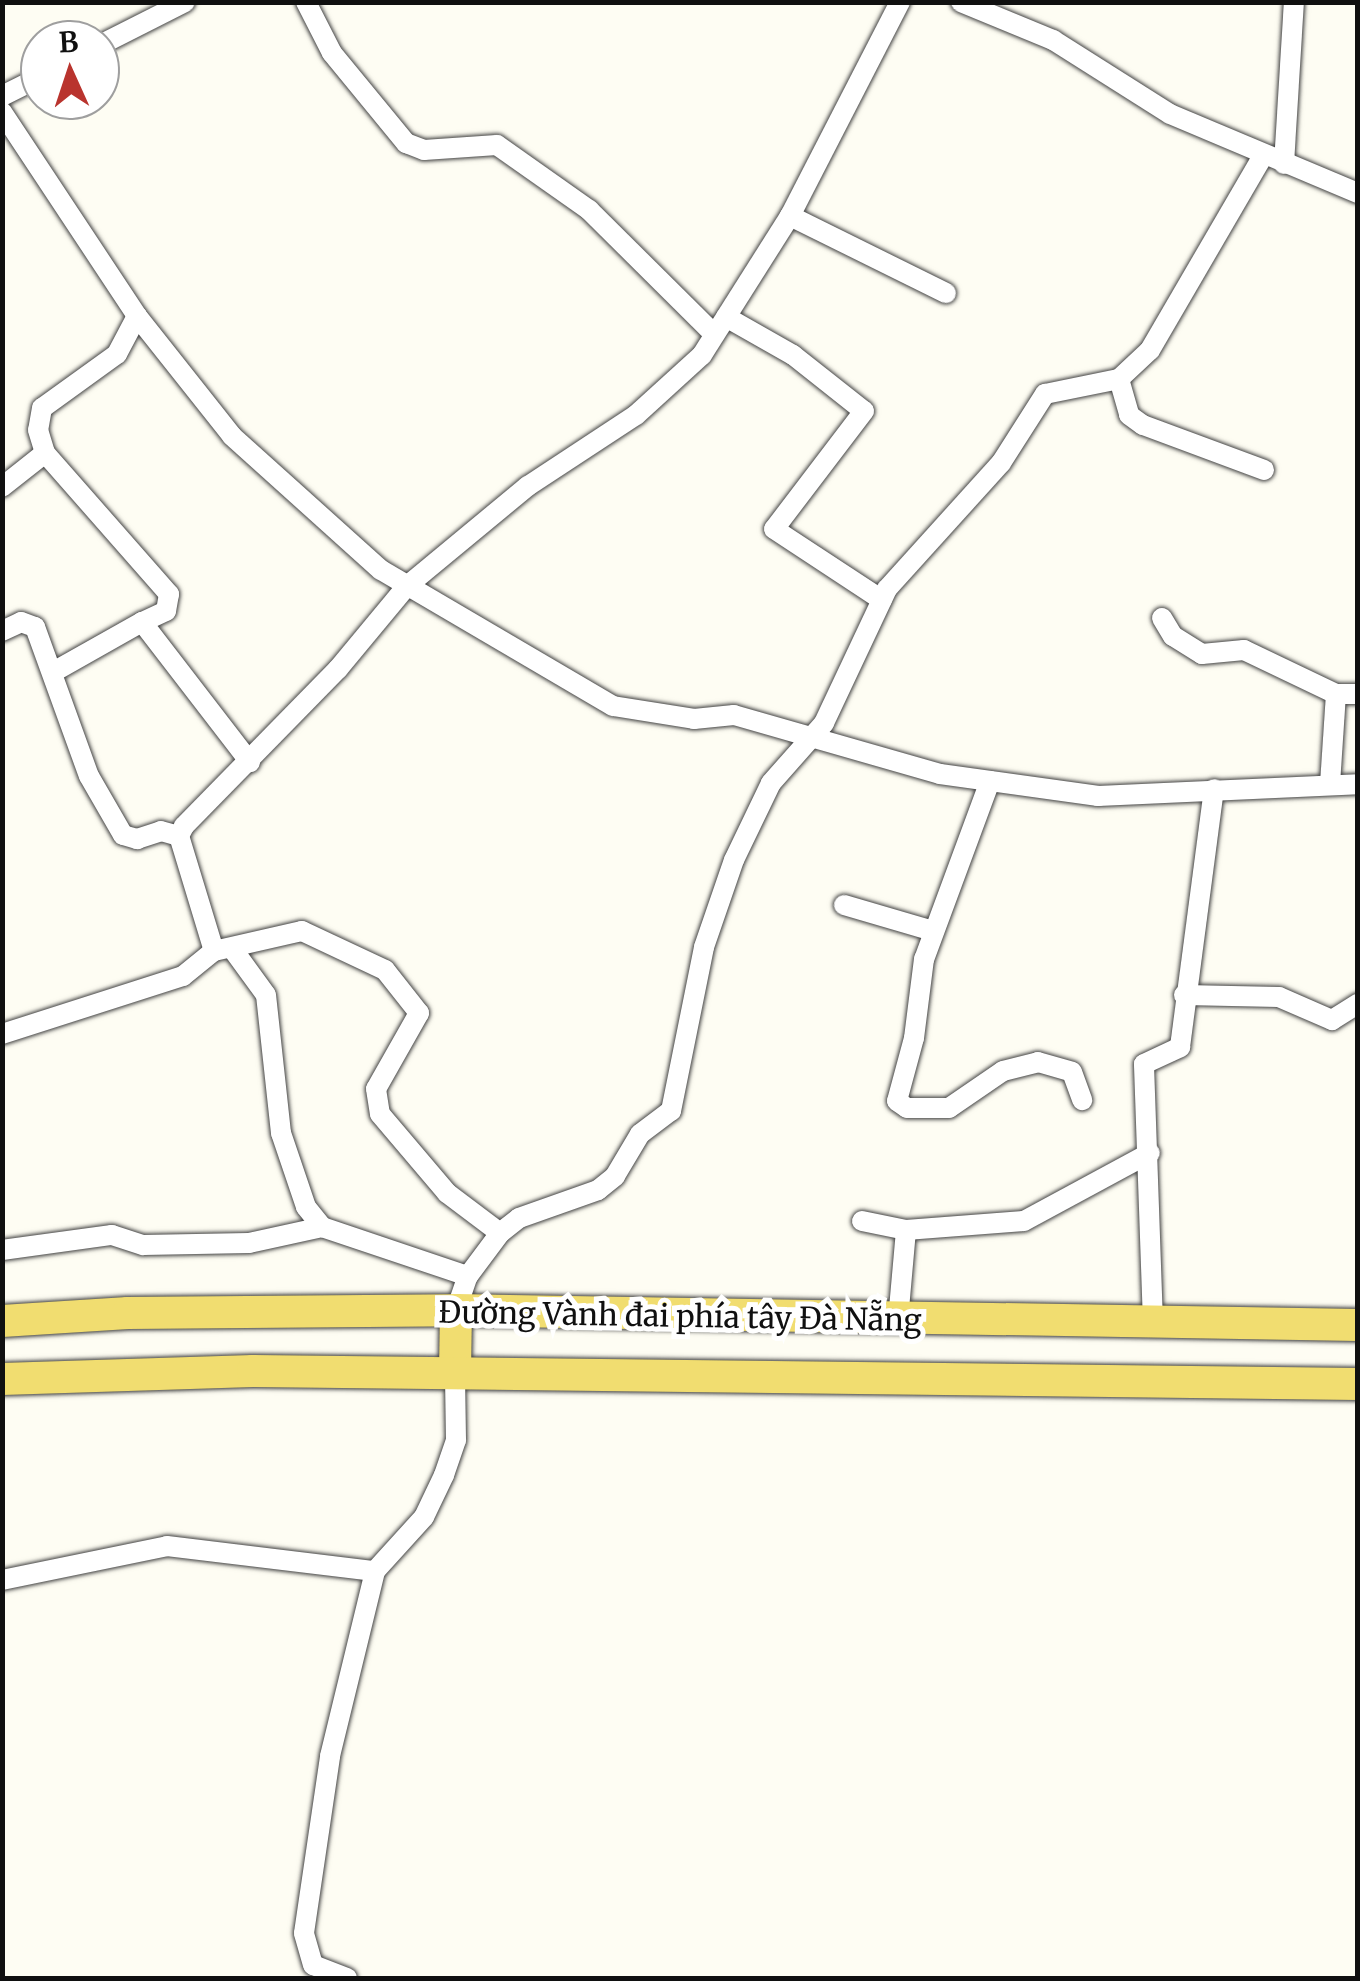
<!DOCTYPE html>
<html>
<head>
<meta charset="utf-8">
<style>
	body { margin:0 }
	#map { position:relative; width:1360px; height:1981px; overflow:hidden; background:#fefdf3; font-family:Merriweather,serif }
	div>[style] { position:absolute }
	.roads { filter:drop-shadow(0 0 2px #434343) drop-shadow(0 0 2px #434343) }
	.street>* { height:20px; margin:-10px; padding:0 10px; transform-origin:10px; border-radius:10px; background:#fff }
	.primary>* { height:32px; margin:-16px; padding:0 16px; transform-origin:16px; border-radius:16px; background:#f1dd70 }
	span { translate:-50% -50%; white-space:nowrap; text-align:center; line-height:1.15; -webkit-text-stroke:10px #fff; paint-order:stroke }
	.street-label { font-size:30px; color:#101010 }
	.frame { position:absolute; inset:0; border:5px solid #101010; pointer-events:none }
	.north { position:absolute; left:20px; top:20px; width:100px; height:100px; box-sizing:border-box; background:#fff; border:2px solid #9f9f9f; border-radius:50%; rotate:357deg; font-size:28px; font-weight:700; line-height:40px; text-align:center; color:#101010 }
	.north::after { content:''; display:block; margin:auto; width:35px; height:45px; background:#b9342e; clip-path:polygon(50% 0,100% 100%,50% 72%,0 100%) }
</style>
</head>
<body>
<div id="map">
	<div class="roads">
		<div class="street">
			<div style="left:306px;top:2px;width:57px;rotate:63deg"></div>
			<div style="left:332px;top:53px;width:117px;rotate:50.6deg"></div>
			<div style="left:406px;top:143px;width:19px;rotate:21deg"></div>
			<div style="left:424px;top:150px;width:73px;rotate:-3.9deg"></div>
			<div style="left:497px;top:145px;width:113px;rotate:35.2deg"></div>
			<div style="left:589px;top:210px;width:173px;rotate:44.8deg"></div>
			<div style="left:961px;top:2px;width:100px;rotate:22.4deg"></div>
			<div style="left:1053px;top:40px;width:138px;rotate:32.3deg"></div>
			<div style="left:1170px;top:114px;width:204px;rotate:22.8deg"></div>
			<div style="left:100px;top:45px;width:95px;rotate:-26.8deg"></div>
			<div style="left:2px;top:96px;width:42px;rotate:-26.6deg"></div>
			<div style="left:2px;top:112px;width:245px;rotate:56.5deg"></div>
			<div style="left:137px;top:316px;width:153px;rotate:51.6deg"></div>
			<div style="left:232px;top:436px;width:200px;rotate:42deg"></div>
			<div style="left:381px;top:570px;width:269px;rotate:30.4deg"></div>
			<div style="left:613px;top:706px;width:82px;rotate:9.1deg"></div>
			<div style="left:694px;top:719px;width:40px;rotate:-5.7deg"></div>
			<div style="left:734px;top:715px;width:214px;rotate:16deg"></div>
			<div style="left:940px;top:774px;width:160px;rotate:7.9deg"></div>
			<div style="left:1098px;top:796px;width:260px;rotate:-2.6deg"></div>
			<div style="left:1284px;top:164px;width:162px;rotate:-86.5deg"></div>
			<div style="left:790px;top:216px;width:174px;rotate:26.3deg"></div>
			<div style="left:137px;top:316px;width:43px;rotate:117.8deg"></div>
			<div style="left:117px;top:354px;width:92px;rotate:144.2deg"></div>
			<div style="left:42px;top:408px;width:22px;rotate:100deg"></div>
			<div style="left:38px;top:430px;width:24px;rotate:73deg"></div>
			<div style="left:45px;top:453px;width:188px;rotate:48.7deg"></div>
			<div style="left:169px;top:594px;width:17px;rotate:100deg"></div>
			<div style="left:166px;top:611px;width:26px;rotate:155deg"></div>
			<div style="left:726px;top:317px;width:77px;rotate:29.6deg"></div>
			<div style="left:793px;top:355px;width:90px;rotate:38.3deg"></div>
			<div style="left:864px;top:411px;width:148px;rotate:127.3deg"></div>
			<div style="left:774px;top:529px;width:129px;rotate:33.3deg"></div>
			<div style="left:1119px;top:379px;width:37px;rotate:74deg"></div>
			<div style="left:1129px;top:415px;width:17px;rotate:36deg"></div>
			<div style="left:1143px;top:425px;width:129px;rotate:20.4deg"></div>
			<div style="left:2px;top:487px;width:55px;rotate:-38.3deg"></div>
			<div style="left:1162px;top:618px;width:21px;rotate:59deg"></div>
			<div style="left:1173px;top:636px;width:34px;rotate:32deg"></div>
			<div style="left:1202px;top:654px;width:42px;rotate:-5.4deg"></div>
			<div style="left:1244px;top:650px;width:102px;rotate:25.6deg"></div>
			<div style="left:1336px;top:694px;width:22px"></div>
			<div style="left:2px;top:631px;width:21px;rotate:-25deg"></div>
			<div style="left:21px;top:622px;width:15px;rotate:20deg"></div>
			<div style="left:35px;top:627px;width:158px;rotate:70.1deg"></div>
			<div style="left:89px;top:776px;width:68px;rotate:60deg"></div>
			<div style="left:123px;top:835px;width:15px;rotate:16deg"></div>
			<div style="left:137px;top:839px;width:25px;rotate:-18deg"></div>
			<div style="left:161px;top:831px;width:19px;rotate:16deg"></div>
			<div style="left:55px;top:671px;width:100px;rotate:-29.4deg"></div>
			<div style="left:142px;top:622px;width:177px;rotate:52.4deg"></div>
			<div style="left:990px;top:781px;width:190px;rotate:110.3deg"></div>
			<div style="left:924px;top:959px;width:80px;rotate:97.2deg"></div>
			<div style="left:914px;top:1038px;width:65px;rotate:105.1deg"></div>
			<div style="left:897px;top:1101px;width:12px;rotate:35deg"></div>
			<div style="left:907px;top:1108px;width:42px"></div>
			<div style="left:949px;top:1108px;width:65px;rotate:-34.4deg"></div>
			<div style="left:1003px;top:1071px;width:36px;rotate:-14deg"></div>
			<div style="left:1038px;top:1062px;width:35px;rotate:16deg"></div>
			<div style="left:1072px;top:1072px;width:30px;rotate:70deg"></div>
			<div style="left:1330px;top:784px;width:90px;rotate:-86.2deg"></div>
			<div style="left:844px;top:905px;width:93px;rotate:16.3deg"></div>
			<div style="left:214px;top:951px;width:90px;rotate:-12.8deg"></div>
			<div style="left:302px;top:931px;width:92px;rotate:25.2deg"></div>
			<div style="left:385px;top:970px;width:55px;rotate:51.7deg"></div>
			<div style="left:419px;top:1013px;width:87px;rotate:119.5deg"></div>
			<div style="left:376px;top:1089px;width:25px;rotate:81deg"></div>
			<div style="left:380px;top:1114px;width:104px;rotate:49.7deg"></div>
			<div style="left:447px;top:1193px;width:66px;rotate:37deg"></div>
			<div style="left:234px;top:951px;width:54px;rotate:54deg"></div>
			<div style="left:266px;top:995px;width:139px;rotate:83.8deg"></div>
			<div style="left:281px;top:1133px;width:78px;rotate:71.3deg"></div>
			<div style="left:306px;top:1207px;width:26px;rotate:51deg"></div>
			<div style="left:1184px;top:995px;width:95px;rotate:1.2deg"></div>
			<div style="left:1279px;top:997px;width:58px;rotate:23.5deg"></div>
			<div style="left:1332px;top:1020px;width:31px;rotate:-32deg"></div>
			<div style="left:2px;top:1034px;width:190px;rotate:-17.8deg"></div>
			<div style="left:183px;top:976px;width:40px;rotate:-39deg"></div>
			<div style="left:214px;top:951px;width:120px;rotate:-106.9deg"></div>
			<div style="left:179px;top:836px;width:11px;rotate:-63deg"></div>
			<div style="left:184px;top:826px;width:220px;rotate:-45.6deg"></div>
			<div style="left:338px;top:669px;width:108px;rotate:-50.3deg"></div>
			<div style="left:407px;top:586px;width:157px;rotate:-39.6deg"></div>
			<div style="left:528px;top:486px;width:129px;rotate:-33.3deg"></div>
			<div style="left:636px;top:415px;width:89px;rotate:-42.3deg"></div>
			<div style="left:702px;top:355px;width:165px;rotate:-57.7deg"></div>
			<div style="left:790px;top:216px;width:241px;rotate:-62.8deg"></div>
			<div style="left:862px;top:1221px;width:45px;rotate:11.6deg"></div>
			<div style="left:2px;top:1250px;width:111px;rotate:-7.8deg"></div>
			<div style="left:112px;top:1235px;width:33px;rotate:18deg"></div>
			<div style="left:143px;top:1245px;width:106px;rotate:-1.1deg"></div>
			<div style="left:249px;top:1243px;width:75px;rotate:-12.4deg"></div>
			<div style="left:322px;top:1227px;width:154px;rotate:18.6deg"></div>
			<div style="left:456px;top:1310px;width:36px;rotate:-71deg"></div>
			<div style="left:468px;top:1276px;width:54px;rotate:-53.3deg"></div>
			<div style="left:500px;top:1233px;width:24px;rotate:-38deg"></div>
			<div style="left:519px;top:1218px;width:84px;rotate:-19.5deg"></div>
			<div style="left:598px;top:1190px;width:22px;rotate:-39deg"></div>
			<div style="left:615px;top:1176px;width:49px;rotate:-59.2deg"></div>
			<div style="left:640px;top:1134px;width:39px;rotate:-37deg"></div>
			<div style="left:671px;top:1111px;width:167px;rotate:-78.6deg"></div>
			<div style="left:704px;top:947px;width:92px;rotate:-71deg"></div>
			<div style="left:734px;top:860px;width:85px;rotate:-64.3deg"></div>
			<div style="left:771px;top:783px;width:80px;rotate:-48.5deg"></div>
			<div style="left:824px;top:723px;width:148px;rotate:-64.8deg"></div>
			<div style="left:887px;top:589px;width:170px;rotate:-47.9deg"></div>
			<div style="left:1001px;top:463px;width:82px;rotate:-57.5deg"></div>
			<div style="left:1045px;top:394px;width:76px;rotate:-11.5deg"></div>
			<div style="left:1119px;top:379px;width:42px;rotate:-43.1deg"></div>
			<div style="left:1150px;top:350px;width:225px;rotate:-59.8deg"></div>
			<div style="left:898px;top:1320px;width:90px;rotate:-84.9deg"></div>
			<div style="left:906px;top:1230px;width:118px;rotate:-4.4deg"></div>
			<div style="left:1024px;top:1221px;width:143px;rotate:-28.4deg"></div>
			<div style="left:1153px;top:1323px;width:259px;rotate:-92deg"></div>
			<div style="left:1144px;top:1064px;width:40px;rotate:-25deg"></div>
			<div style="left:1180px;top:1047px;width:260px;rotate:-82.5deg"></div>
			<div style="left:2px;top:1580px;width:168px;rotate:-11.6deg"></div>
			<div style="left:167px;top:1546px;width:209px;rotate:6.9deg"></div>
			<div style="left:347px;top:1978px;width:36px;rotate:-159deg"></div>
			<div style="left:313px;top:1965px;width:33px;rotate:-106deg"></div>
			<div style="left:304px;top:1933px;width:179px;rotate:-81.6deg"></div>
			<div style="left:330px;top:1756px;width:190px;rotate:-76.3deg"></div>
			<div style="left:375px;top:1571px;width:73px;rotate:-47.8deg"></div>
			<div style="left:424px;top:1517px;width:47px;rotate:-64.5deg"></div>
			<div style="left:444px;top:1475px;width:37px;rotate:-71deg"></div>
			<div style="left:456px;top:1440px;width:67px;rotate:-90.9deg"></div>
		</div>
		<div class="primary">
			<div style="left:2px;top:1321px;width:126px;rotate:-3.6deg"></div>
			<div style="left:128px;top:1313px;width:328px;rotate:-0.5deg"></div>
			<div style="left:456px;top:1310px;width:902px;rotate:0.95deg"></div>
			<div style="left:455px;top:1373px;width:63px;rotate:-89.1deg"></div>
			<div style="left:2px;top:1379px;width:251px;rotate:-1.8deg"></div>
			<div style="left:253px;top:1371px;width:1105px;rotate:0.67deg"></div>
		</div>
	</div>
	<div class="street-label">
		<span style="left:680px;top:1316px;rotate:1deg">Đường Vành đai phía tây Đà Nẵng</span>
	</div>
	<div class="frame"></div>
	<div class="north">B</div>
</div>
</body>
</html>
